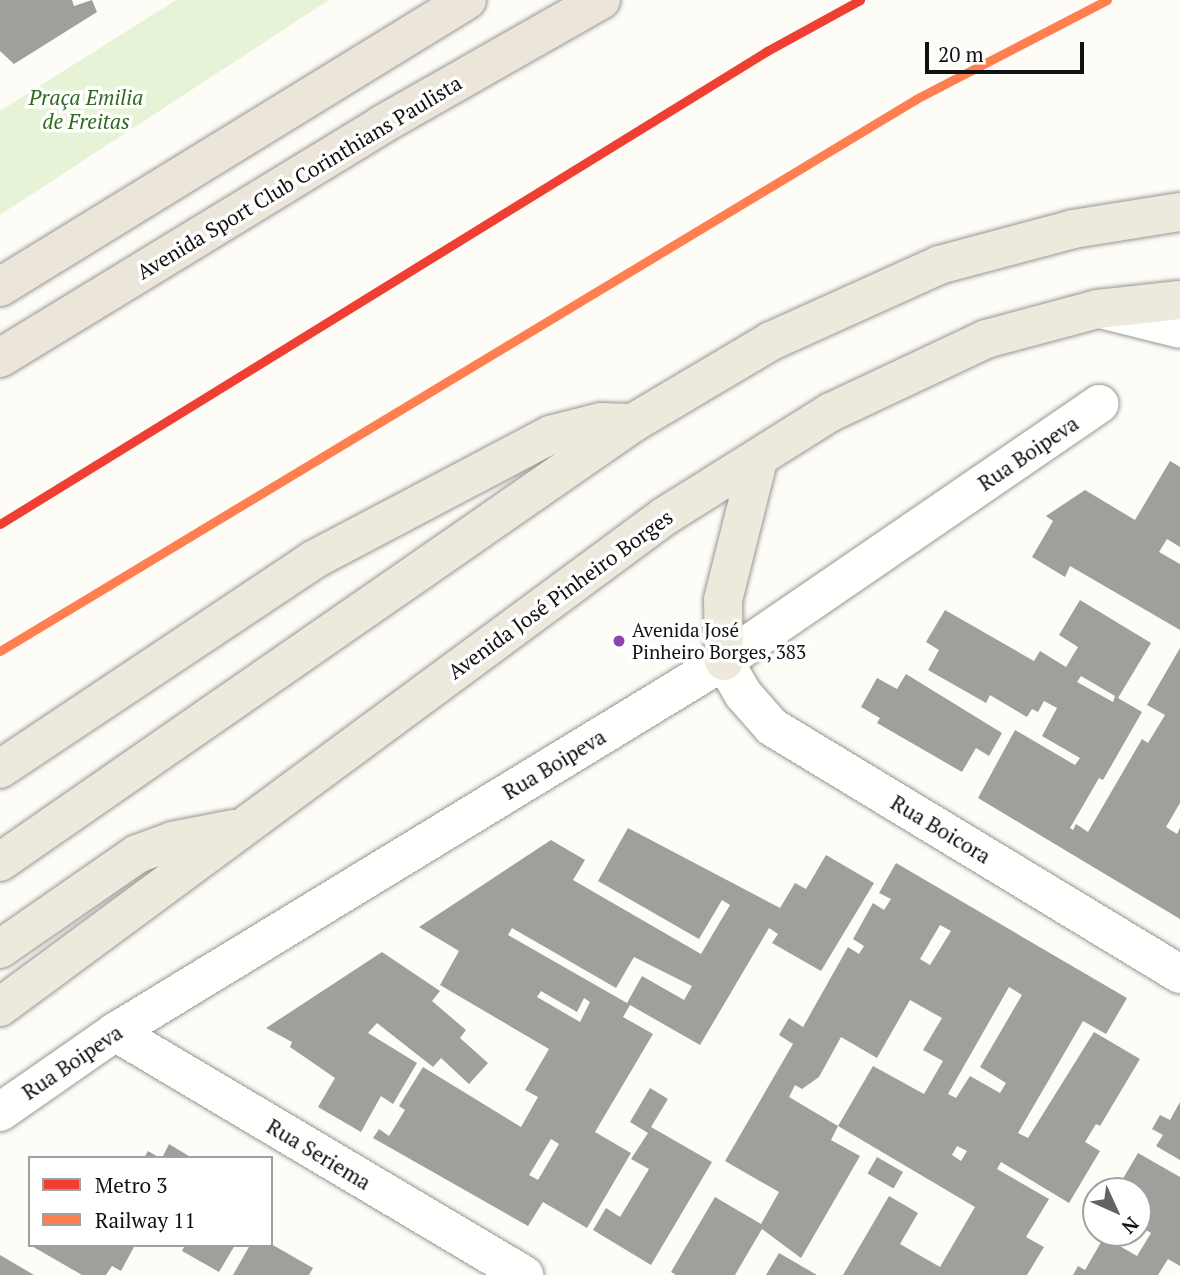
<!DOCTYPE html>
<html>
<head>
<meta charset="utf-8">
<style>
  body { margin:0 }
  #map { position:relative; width:1180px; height:1275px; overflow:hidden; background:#fdfcf7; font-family:"PT Serif",serif }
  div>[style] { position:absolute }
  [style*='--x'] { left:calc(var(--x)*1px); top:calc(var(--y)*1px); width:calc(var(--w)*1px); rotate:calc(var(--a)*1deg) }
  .green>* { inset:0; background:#e7f3d7 }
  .building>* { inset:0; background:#a19f9c; transform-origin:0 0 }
  .roads { filter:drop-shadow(0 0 2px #979795) drop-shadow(0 0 2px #979795) }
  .minor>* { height:38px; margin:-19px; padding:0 19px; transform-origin:19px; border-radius:19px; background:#fffffe }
  .primary>* { height:38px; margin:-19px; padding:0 19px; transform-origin:19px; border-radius:19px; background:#ede9dc }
  .trunk>* { height:38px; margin:-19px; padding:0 19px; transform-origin:19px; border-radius:19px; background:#ece5da }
  .rail-1>* { height:9px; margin:-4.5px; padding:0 4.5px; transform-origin:4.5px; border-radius:4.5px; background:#ff7f50 }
  .metro-1>* { height:9px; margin:-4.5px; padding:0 4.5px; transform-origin:4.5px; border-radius:4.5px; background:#ef3f32 }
  .dots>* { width:19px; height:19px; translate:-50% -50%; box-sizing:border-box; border:4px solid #fff; border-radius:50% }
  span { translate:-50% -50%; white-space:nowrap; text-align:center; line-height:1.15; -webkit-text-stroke:7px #fff; paint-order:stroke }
  .bus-label { font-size:19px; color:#111 }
  .left { translate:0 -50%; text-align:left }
  .park-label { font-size:21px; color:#2f6b1f; font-style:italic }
  .street-label { font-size:21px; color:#111 }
  .legend { position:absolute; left:28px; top:1156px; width:245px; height:91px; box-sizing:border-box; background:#fff; border:2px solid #a0a0a0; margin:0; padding:9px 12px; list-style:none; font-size:21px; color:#111 }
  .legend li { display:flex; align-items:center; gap:14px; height:35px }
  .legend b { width:35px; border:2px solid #a0a0a0 }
  .north { position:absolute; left:1082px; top:1177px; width:70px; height:70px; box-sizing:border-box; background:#fff; border:2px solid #a0a0a0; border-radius:50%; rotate:135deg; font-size:19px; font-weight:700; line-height:28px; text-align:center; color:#111 }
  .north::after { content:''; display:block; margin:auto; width:24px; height:32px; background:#646362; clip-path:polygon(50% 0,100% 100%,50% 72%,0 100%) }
  .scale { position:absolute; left:925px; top:42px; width:159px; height:32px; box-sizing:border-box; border:4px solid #111; border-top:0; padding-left:9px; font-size:21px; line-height:24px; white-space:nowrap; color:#111; -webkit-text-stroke:5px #fff; paint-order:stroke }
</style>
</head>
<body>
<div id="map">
  <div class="green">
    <i style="clip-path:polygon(176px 0,329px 0,0 215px,0 111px)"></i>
  </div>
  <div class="building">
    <i style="clip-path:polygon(0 0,72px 0,74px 6px,92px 0,97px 12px,14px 64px,0 51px)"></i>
    <i style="clip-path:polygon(1170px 461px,1180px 467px,1180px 547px,1167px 539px,1159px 552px,1180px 564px,1180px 630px,1070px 566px,1065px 577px,1032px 557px,1053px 521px,1046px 516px,1085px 490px,1135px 520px)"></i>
    <i style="clip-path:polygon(evenodd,1080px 600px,1151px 643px,1118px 698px,1142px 712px,1103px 780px,1099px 778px,1070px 828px,1073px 830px,1076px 824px,1088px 832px,1142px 739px,1148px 743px,1165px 715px,1147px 705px,1180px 648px,1180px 803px,1166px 827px,1177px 834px,1180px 828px,1180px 919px,978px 798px,1015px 730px,1075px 765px,1080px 758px,1042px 736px,1057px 708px,1044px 701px,1038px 712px,1032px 709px,1027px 717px,990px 695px,986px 703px,928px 670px,939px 650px,926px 642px,945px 610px,1034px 661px,1040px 651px,1066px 667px,1078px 647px,1059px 635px,1080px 600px,1081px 676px,1115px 696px,1113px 702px,1077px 682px,1081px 676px)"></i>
    <i style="clip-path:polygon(906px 674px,1002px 733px,989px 756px,976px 748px,962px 772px,877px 723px,880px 718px,861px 707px,877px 678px,897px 689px)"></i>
    <i style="clip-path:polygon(evenodd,628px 828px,780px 908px,795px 883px,806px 889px,826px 855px,874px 883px,821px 971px,772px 943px,778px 934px,769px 928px,700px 1045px,630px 1005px,623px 1017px,653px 1034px,595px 1132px,631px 1153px,587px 1228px,543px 1202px,528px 1226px,373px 1138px,379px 1129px,389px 1136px,405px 1110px,399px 1106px,423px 1067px,521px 1127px,538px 1097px,525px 1090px,549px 1049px,440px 985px,459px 951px,419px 927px,551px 840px,585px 860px,573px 880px,701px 954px,730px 905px,722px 900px,699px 939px,598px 881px,628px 828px,512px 928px,616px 988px,634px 957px,692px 986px,684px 1000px,642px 976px,627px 1003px,508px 935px,512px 928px,628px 828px,541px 991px,577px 1012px,584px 998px,590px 1002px,580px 1022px,537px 997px,541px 991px,628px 828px,551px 1139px,559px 1144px,538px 1180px,529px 1175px,551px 1139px)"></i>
    <i style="clip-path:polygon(evenodd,896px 863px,1127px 998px,1106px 1034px,1083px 1021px,1018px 1133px,1028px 1138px,1094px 1032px,1140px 1059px,1100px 1126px,1096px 1124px,1085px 1142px,1100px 1151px,1069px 1203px,1001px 1162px,997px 1169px,1049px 1199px,1026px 1237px,1044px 1247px,1027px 1275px,843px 1275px,889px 1196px,918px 1213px,900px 1244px,940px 1267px,975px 1207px,838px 1126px,873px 1066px,924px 1094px,943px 1061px,923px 1050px,942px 1018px,910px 1000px,877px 1058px,841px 1037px,819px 1077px,802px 1089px,795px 1085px,789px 1097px,838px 1126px,831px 1140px,860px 1156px,801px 1258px,762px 1229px,735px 1275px,676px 1275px,671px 1272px,715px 1197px,761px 1224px,779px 1192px,725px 1161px,793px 1044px,779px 1035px,789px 1018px,803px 1027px,848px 947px,859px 954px,864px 946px,853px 939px,873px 903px,884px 910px,891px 899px,879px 893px,896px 863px,940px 925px,951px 931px,930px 965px,920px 959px,940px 925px,896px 863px,1009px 987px,1022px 995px,980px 1067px,1006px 1083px,1000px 1093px,970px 1076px,956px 1098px,948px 1094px,1009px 987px,896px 863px,957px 1146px,967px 1151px,961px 1161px,952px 1155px,957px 1146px)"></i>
    <i style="clip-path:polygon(382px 952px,440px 991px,432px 1001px,466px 1030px,460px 1038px,488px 1063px,469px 1084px,441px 1058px,433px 1067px,377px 1023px,368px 1033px,417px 1063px,393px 1104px,381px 1096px,361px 1132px,318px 1107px,335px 1078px,290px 1047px,292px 1042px,266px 1028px)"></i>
    <i style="clip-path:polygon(650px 1088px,668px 1099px,651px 1127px,712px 1162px,651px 1265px,593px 1230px,606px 1208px,620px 1217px,649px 1169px,631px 1159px,648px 1133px,630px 1122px)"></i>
    <i style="clip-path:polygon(1180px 1102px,1180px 1160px,1156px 1146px,1163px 1135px,1152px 1129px,1160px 1115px,1170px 1120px)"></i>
    <i style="clip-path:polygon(169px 1144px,192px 1158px,162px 1158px)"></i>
    <i style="clip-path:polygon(148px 1151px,160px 1158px,144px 1158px)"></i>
    <i style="clip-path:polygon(1138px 1153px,1180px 1177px,1180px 1266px,1168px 1259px,1158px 1275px,1073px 1275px,1078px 1266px,1085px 1270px,1104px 1237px,1137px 1256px,1151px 1233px,1146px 1230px,1149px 1225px,1138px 1219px,1146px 1197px,1121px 1182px)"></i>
    <i style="left:877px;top:1157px;width:30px;height:19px;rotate:30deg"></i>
    <i style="clip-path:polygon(271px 1244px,313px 1268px,309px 1275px,233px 1275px,250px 1245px)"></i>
    <i style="clip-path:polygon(30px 1245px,135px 1245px,121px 1271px,112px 1266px,106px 1275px,82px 1275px)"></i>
    <i style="clip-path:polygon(185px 1245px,235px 1245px,219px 1272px,182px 1251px)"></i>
    <i style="clip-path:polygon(779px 1253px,817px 1275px,766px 1275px)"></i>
    <i style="clip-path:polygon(0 1255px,34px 1275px,0 1275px)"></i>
  </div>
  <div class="roads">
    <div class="minor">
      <i style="--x:1100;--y:309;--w:82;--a:14"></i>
      <i style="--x:724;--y:661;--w:38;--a:60"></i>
      <i style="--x:743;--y:694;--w:44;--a:48.7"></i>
      <i style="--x:772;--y:727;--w:477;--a:31.2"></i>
      <i style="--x:115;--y:1032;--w:476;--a:30.7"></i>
      <i style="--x:0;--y:1112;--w:140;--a:-34.8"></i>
      <i style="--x:115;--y:1032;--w:713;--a:-31.35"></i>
      <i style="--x:724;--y:661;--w:455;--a:-34.4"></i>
    </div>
    <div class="primary">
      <i style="--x:724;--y:661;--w:61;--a:-90.9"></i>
      <i style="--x:723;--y:600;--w:147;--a:-75.9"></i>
      <i style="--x:0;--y:769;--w:376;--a:-33.7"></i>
      <i style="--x:313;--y:560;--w:268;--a:-27.8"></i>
      <i style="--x:550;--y:435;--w:53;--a:-14.3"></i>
      <i style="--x:601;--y:422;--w:30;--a:2"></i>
      <i style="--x:0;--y:862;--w:770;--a:-34.74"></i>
      <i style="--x:633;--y:423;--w:161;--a:-30.7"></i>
      <i style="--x:771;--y:341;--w:184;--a:-24.3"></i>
      <i style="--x:939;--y:265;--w:139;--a:-15"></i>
      <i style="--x:1073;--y:229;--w:108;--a:-9"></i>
      <i style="--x:0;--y:949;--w:167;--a:-34.7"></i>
      <i style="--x:137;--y:854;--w:37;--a:-20"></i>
      <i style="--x:172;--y:841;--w:63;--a:-11"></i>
      <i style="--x:0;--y:1007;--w:827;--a:-36.44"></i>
      <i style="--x:665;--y:516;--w:196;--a:-32.1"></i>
      <i style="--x:831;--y:412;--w:171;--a:-25.2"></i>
      <i style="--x:986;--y:339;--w:116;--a:-15"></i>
      <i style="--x:1098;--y:309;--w:82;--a:-6.3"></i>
    </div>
    <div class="trunk">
      <i style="--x:0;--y:287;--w:548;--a:-31.57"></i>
      <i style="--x:0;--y:358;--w:447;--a:-31.4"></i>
      <i style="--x:381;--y:125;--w:253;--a:-29.6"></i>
    </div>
  </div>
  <div class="rail-1">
    <i style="--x:0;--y:651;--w:1069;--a:-31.07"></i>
    <i style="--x:916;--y:99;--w:215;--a:-27.4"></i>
  </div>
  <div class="metro-1">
    <i style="--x:0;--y:524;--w:901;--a:-31.66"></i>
    <i style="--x:767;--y:51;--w:106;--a:-28.7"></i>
  </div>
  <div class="dots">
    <i style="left:619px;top:641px;background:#8e44ad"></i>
  </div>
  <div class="bus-label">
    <span class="left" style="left:632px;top:641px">Avenida José<br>Pinheiro Borges, 383</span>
  </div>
  <div class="park-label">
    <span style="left:86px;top:109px">Praça Emilia<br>de Freitas</span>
  </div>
  <div class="street-label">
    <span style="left:299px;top:177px;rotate:-31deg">Avenida Sport Club Corinthians Paulista</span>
    <span style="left:1028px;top:453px;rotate:-34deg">Rua Boipeva</span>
    <span style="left:560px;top:594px;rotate:-36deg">Avenida José Pinheiro Borges</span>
    <span style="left:554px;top:764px;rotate:-31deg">Rua Boipeva</span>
    <span style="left:941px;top:829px;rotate:31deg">Rua Boicora</span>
    <span style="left:72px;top:1062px;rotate:-34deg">Rua Boipeva</span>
    <span style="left:319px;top:1154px;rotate:31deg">Rua Seriema</span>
  </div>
  <ul class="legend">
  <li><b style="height:9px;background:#ef3f32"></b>Metro 3</li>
  <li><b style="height:9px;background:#ff7f50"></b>Railway 11</li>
  </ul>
  <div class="north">N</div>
  <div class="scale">20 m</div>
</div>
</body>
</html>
